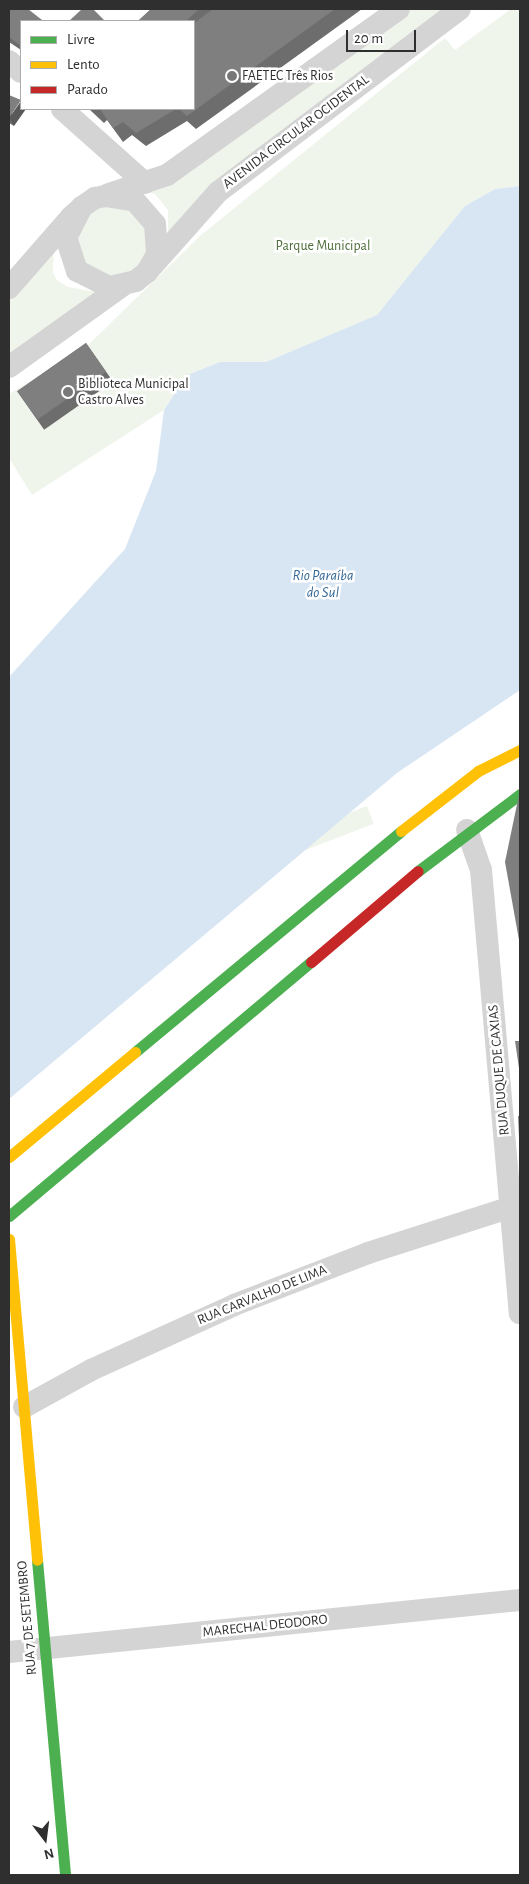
<!DOCTYPE html>
<html>
<head>
<meta charset="utf-8">
<style>
  body { margin:0 }
  #map { position:relative; width:529px; height:1884px; overflow:hidden; background:#fff; font-family:"Alegreya Sans",sans-serif }
  div>[style] { position:absolute }
  [style*='--x'] { left:calc(var(--x)*1px); top:calc(var(--y)*1px); width:calc(var(--w)*1px); rotate:calc(var(--a)*1deg) }
  .green>* { inset:0; background:#f0f5ec; transform-origin:0 0 }
  .water>* { inset:0; background:#d8e6f4 }
  .street>* { height:22px; margin:-11px; padding:0 11px; transform-origin:11px; border-radius:11px; background:#d4d4d4 }
  .fast>* { height:11px; margin:-5.5px; padding:0 5.5px; transform-origin:5.5px; border-radius:5.5px; background:#4caf50 }
  .slow>* { height:11px; margin:-5.5px; padding:0 5.5px; transform-origin:5.5px; border-radius:5.5px; background:#ffc107 }
  .jam>* { height:11px; margin:-5.5px; padding:0 5.5px; transform-origin:5.5px; border-radius:5.5px; background:#c62828 }
  .wall>* { inset:0; background:#6d6d6d; transform-origin:0 0 }
  .shaded-wall>* { inset:0; background:#595959 }
  .building>* { inset:0; background:#7f7f7f; transform-origin:0 0 }
  .dots>* { width:14px; height:14px; translate:-50% -50%; box-sizing:border-box; border:2px solid #fff; border-radius:50% }
  span { translate:-50% -50%; white-space:nowrap; text-align:center; line-height:1.15; -webkit-text-stroke:5px #fff; paint-order:stroke }
  .poi-label { font-size:14px; color:#2f2f2f }
  .left { translate:0 -50%; text-align:left }
  .street-label { font-size:14px; color:#2f2f2f }
  .park-label { font-size:14px; color:#4e6e39 }
  .water-label { font-size:15px; color:#366a98; font-style:italic }
  .frame { position:absolute; inset:0; border:10px solid #2f2f2f; pointer-events:none }
  .legend { position:absolute; left:20px; top:20px; width:175px; height:90px; box-sizing:border-box; background:#fff; border:1px solid #acacac; margin:0; padding:6px 9px; list-style:none; font-size:15px; color:#2f2f2f }
  .legend li { display:flex; align-items:center; gap:10px; height:25px }
  .legend b { width:25px; border:1px solid #acacac }
  .north { position:absolute; left:20px; top:1814px; width:50px; height:50px; -webkit-text-stroke:4px #fff; paint-order:stroke; rotate:165deg; font-size:14px; font-weight:700; line-height:20px; text-align:center; color:#2f2f2f }
  .north::after { content:''; display:block; margin:auto; width:18px; height:22px; background:#2f2f2f; clip-path:polygon(50% 0,100% 100%,50% 72%,0 100%) }
  .scale { position:absolute; left:346px; top:30px; width:70px; height:22px; box-sizing:border-box; border:2px solid #2f2f2f; border-top:0; padding-left:6px; font-size:15px; line-height:18px; white-space:nowrap; color:#2f2f2f; -webkit-text-stroke:4px #fff; paint-order:stroke }
</style>
</head>
<body>
<div id="map">
  <div class="green">
    <i style="clip-path:polygon(404px 9px,455px 9px,168px 238px,168px 210px,155px 194px,135px 189px)"></i>
    <i style="clip-path:polygon(511px 9px,520px 9px,520px 186px,495px 189px,465px 206px,378px 315px,266px 362px,220px 362px,187px 375px,164px 410px,32px 495px,9px 458px,9px 394px,84px 349px,201px 235px,445px 38px,455px 50px)"></i>
    <i style="clip-path:polygon(104px 203px,140px 213px,151px 249px,138px 271px,114px 280px,81px 264px,76px 227px)"></i>
    <i style="clip-path:polygon(54px 242px,53px 273px,57px 280px,68px 287px,96px 292px,9px 354px,9px 294px)"></i>
    <i style="left:367px;top:806px;width:19px;height:137px;rotate:69deg"></i>
  </div>
  <div class="water">
    <i style="clip-path:polygon(520px 186px,520px 690px,397px 773px,9px 1099px,9px 677px,125px 549px,156px 471px,164px 410px,187px 375px,220px 362px,266px 362px,377px 315px,465px 206px,495px 189px)"></i>
  </div>
  <div class="street">
    <i style="--x:9;--y:61;--w:16;--a:43"></i>
    <i style="--x:62;--y:109;--w:111;--a:41.7"></i>
    <i style="--x:109;--y:194;--w:61;--a:-18.1"></i>
    <i style="--x:167;--y:175;--w:285;--a:-35.6"></i>
    <i style="--x:147;--y:272;--w:107;--a:-48.4"></i>
    <i style="--x:218;--y:192;--w:303;--a:-37.1"></i>
    <i style="--x:9;--y:288;--w:94;--a:-48.9"></i>
    <i style="--x:71;--y:217;--w:15;--a:-42"></i>
    <i style="--x:82;--y:207;--w:16;--a:-35"></i>
    <i style="--x:95;--y:198;--w:10;--a:-11"></i>
    <i style="--x:105;--y:196;--w:30;--a:9"></i>
    <i style="--x:135;--y:201;--w:30;--a:49"></i>
    <i style="--x:155;--y:224;--w:30;--a:86"></i>
    <i style="--x:157;--y:254;--w:21;--a:119"></i>
    <i style="--x:147;--y:272;--w:14;--a:141"></i>
    <i style="--x:136;--y:281;--w:28;--a:167"></i>
    <i style="--x:109;--y:287;--w:36;--a:-153"></i>
    <i style="--x:77;--y:271;--w:35;--a:-108"></i>
    <i style="--x:66;--y:238;--w:35;--a:-63"></i>
    <i style="--x:9;--y:367;--w:139;--a:-35.6"></i>
    <i style="--x:467;--y:830;--w:42;--a:70.7"></i>
    <i style="--x:481;--y:870;--w:445;--a:85"></i>
    <i style="--x:24;--y:1407;--w:77;--a:-28.9"></i>
    <i style="--x:91;--y:1370;--w:157;--a:-24.4"></i>
    <i style="--x:234;--y:1305;--w:144;--a:-21.2"></i>
    <i style="--x:368;--y:1253;--w:150;--a:-17.8"></i>
    <i style="--x:9;--y:1652;--w:514;--a:-5.81"></i>
  </div>
  <div class="fast">
    <i style="--x:418;--y:871;--w:128;--a:-37"></i>
    <i style="--x:135;--y:1052;--w:346;--a:-39.7"></i>
    <i style="--x:9;--y:1216;--w:395;--a:-40.1"></i>
    <i style="--x:37;--y:1560;--w:316;--a:84.9"></i>
  </div>
  <div class="slow">
    <i style="--x:401;--y:831;--w:98;--a:-37.9"></i>
    <i style="--x:478;--y:771;--w:47;--a:-26.6"></i>
    <i style="--x:9;--y:1157;--w:164;--a:-39.8"></i>
    <i style="--x:9;--y:1239;--w:322;--a:85"></i>
  </div>
  <div class="jam">
    <i style="--x:311;--y:962;--w:140;--a:-40.4"></i>
  </div>
  <div class="wall">
    <i style="clip-path:polygon(9px 9px,42px 20px,43px 21px,21px 21px,21px 50px,9px 42px)"></i>
    <i style="clip-path:polygon(151px 9px,362px 9px,196px 129px,187px 121px,146px 146px,132px 135px,123px 142px,107px 120px,104px 123px,89px 109px,194px 109px,194px 21px,138px 21px)"></i>
    <i style="clip-path:polygon(9px 95px,14px 126px,9px 123px)"></i>
    <i style="left:86px;top:343px;width:47px;height:84px;rotate:55deg"></i>
  </div>
  <div class="shaded-wall">
    <i style="clip-path:polygon(21px 101px,21px 109px,26px 109px,14px 126px,9px 118px)"></i>
  </div>
  <div class="building">
    <i style="clip-path:polygon(9px 9px,28px 9px,42px 20px,41px 21px,21px 21px,21px 46px,9px 37px)"></i>
    <i style="clip-path:polygon(82px 9px,93px 9px,105px 21px,69px 21px)"></i>
    <i style="clip-path:polygon(151px 9px,199px 9px,186px 21px,138px 21px)"></i>
    <i style="clip-path:polygon(213px 9px,335px 9px,187px 116px,179px 109px,194px 109px,194px 23px)"></i>
    <i style="clip-path:polygon(9px 95px,21px 100px,9px 118px)"></i>
    <i style="clip-path:polygon(100px 109px,176px 109px,136px 133px,123px 122px,113px 128px)"></i>
    <i style="left:86px;top:343px;width:35px;height:84px;rotate:55deg"></i>
    <i style="clip-path:polygon(520px 790px,520px 940px,519px 940px,505px 862px)"></i>
    <i style="clip-path:polygon(515px 1041px,520px 1041px,520px 1075px)"></i>
    <i style="clip-path:polygon(518px 1116px,520px 1116px,520px 1158px)"></i>
  </div>
  <div class="dots">
    <i style="left:232px;top:76px;background:#787878"></i>
    <i style="left:68px;top:392px;background:#787878"></i>
  </div>
  <div class="poi-label">
    <span class="left" style="left:242px;top:76px">FAETEC Três Rios</span>
    <span class="left" style="left:78px;top:392px">Biblioteca Municipal<br>Castro Alves</span>
  </div>
  <div class="street-label">
    <span style="left:296px;top:132px;rotate:-37deg">AVENIDA CIRCULAR OCIDENTAL</span>
    <span style="left:499px;top:1070px;rotate:-95deg">RUA DUQUE DE CAXIAS</span>
    <span style="left:262px;top:1295px;rotate:-22deg">RUA CARVALHO DE LIMA</span>
    <span style="left:27px;top:1618px;rotate:-95deg">RUA 7 DE SETEMBRO</span>
    <span style="left:265px;top:1626px;rotate:-6deg">MARECHAL DEODORO</span>
  </div>
  <div class="park-label">
    <span style="left:323px;top:246px">Parque Municipal</span>
  </div>
  <div class="water-label">
    <span style="left:323px;top:584px">Rio Paraíba<br>do Sul</span>
  </div>
  <div class="frame"></div>
  <ul class="legend">
  <li><b style="height:6px;background:#4caf50"></b>Livre</li>
  <li><b style="height:6px;background:#ffc107"></b>Lento</li>
  <li><b style="height:6px;background:#c62828"></b>Parado</li>
  </ul>
  <div class="north">N</div>
  <div class="scale">20 m</div>
</div>
</body>
</html>
